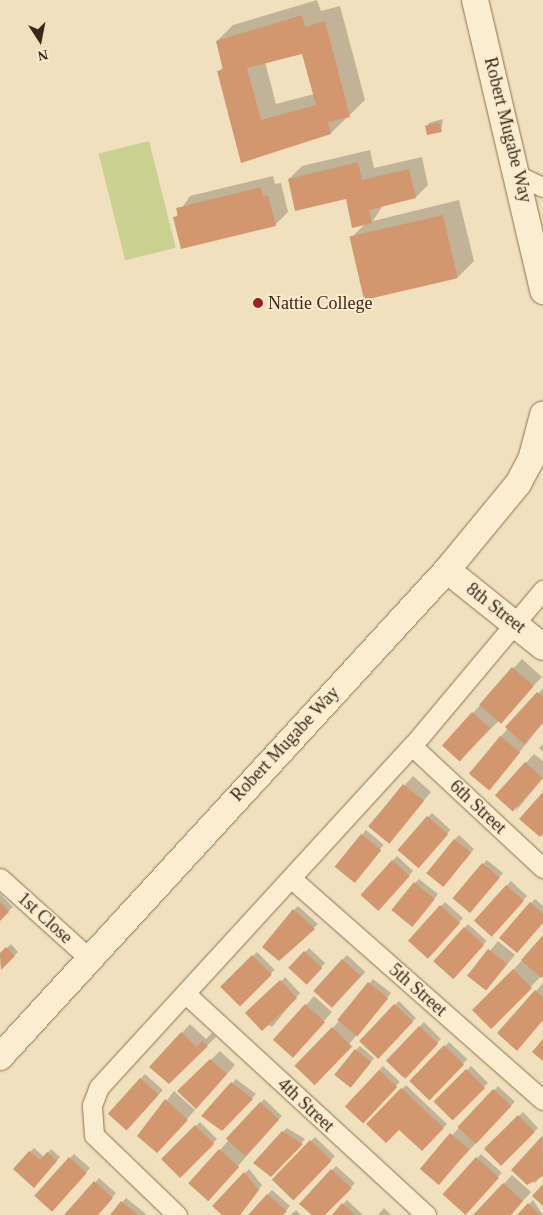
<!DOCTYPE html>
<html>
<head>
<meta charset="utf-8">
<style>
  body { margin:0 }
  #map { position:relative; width:543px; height:1215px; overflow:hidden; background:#f1e0bd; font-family:Georgia,serif }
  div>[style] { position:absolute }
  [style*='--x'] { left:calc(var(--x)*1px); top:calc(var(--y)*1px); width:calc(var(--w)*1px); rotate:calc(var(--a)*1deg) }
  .green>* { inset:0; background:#cad090; transform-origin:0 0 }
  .shadow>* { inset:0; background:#0003; transform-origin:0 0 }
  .building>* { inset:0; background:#d3976f; transform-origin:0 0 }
  .roads { filter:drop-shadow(0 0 1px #8a7055) drop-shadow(0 0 1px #8a7055) }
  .street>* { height:19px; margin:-9.5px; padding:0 9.5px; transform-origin:9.5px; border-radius:9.5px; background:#fbeed0 }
  .secondary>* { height:26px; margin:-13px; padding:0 13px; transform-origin:13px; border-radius:13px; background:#fbeed0 }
  .dots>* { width:14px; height:14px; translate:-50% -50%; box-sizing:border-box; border:2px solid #f8ebcd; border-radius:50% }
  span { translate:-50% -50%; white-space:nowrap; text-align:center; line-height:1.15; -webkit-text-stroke:4px #f8ebcd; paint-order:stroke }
  .street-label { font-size:18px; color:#38281b }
  .poi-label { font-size:18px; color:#38281b }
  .left { translate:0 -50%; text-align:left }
  .north { position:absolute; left:15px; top:15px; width:50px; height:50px; -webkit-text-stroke:4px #f8ebcd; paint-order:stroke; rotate:169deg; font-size:14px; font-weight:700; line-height:20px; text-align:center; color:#38281b }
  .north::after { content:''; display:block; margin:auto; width:18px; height:22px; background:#38281b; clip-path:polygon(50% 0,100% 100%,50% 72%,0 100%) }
</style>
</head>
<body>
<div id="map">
  <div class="green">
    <i style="left:149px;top:141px;width:110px;height:52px;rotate:76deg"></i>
  </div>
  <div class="shadow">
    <i style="clip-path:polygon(evenodd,317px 0,321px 11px,340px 6px,365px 100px,331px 133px,242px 162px,218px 72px,224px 66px,217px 41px,233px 25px,317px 0,303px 52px,314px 94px,276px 104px,265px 62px,303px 52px)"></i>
    <i style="clip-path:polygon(443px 119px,441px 131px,426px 126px,431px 122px)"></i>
    <i style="clip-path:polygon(370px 150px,374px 168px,422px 157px,428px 185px,416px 197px,383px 205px,373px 221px,459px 200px,474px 261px,458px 277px,366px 299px,351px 238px,366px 223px,347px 198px,289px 179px,302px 166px)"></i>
    <i style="clip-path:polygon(273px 176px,275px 184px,281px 183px,288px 212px,275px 225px,175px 218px,190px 196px)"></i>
    <i style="clip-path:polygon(522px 659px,542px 677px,469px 751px,473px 713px)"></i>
    <i style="clip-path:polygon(543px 688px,543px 722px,527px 743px,496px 780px,469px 773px)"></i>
    <i style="clip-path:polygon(543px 744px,543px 752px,539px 748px)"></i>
    <i style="clip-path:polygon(534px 754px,543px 761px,543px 778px,516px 811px,526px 763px)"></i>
    <i style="clip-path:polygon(413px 776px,431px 792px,396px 833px,368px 826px)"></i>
    <i style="left:432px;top:813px;width:25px;height:49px;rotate:42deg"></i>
    <i style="left:366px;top:830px;width:23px;height:47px;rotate:40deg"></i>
    <i style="clip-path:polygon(459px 835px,474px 849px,447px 881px,455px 839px)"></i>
    <i style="left:397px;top:856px;width:22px;height:52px;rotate:43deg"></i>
    <i style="clip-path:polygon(487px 860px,503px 873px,474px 907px,483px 864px)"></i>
    <i style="clip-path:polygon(419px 879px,438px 894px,417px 921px,415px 883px)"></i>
    <i style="clip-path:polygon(511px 881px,527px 896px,496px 931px,475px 920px)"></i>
    <i style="clip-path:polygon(0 894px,13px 907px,0 919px)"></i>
    <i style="clip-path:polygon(535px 899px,543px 906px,543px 922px,531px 903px)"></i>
    <i style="clip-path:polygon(445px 902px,463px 918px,434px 952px,441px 906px)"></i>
    <i style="clip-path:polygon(298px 906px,318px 924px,279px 960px,294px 910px)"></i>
    <i style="left:468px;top:924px;width:25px;height:50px;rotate:42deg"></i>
    <i style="clip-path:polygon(543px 937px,543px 974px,492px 1028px,513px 970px)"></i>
    <i style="left:498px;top:941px;width:22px;height:45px;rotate:39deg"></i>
    <i style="clip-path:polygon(11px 944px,18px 952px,1px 968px,0 955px)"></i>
    <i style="left:309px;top:948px;width:22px;height:27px;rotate:43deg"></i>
    <i style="left:257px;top:952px;width:25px;height:50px;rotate:45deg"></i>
    <i style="left:347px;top:955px;width:25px;height:48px;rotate:43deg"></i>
    <i style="clip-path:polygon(285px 977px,300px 993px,272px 1027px,250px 1016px)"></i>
    <i style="clip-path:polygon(373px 979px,391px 993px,324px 1075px,333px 1028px)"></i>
    <i style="clip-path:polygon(543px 983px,543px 1020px,536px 991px)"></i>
    <i style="clip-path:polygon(314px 996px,332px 1012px,302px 1046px,306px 1005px)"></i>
    <i style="left:399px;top:1001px;width:24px;height:55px;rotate:45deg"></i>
    <i style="left:424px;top:1022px;width:24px;height:54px;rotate:45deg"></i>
    <i style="clip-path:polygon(190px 1024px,206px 1039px,212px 1033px,216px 1037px,169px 1082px,182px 1033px)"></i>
    <i style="left:449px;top:1042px;width:25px;height:54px;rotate:43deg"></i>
    <i style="clip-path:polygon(360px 1046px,374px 1058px,354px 1082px,356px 1050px)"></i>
    <i style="clip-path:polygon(220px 1051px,235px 1065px,205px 1099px,179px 1091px)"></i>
    <i style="left:383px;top:1066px;width:23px;height:54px;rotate:43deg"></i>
    <i style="left:471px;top:1066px;width:24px;height:51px;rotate:45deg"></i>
    <i style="left:145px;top:1074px;width:24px;height:52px;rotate:42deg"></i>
    <i style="clip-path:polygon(236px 1079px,256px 1094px,222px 1129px,203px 1115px)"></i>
    <i style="clip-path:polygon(406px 1085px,447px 1124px,422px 1150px,399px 1128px,367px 1124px)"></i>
    <i style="left:498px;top:1086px;width:23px;height:113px;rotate:43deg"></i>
    <i style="clip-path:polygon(174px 1091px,195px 1110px,166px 1142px,139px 1136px)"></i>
    <i style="clip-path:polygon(264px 1099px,282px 1116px,217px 1190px,220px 1150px)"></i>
    <i style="left:523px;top:1112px;width:22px;height:52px;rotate:47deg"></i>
    <i style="clip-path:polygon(200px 1122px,217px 1139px,183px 1175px,196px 1126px)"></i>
    <i style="clip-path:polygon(287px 1128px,305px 1139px,271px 1176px,283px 1132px)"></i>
    <i style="clip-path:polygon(543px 1136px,543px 1174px,535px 1183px,512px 1170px)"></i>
    <i style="clip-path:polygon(315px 1137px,335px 1156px,295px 1198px,311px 1141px)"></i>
    <i style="clip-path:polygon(34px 1148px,44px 1157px,51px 1149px,60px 1157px,38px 1182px,30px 1152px)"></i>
    <i style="clip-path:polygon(74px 1154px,90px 1168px,57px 1206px,70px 1158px)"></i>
    <i style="left:481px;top:1154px;width:28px;height:55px;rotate:42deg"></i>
    <i style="clip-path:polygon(336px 1166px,355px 1183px,323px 1215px,314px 1215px,301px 1204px)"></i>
    <i style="clip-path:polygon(249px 1169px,262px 1185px,240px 1215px,224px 1215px,214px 1206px)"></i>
    <i style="clip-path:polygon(512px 1175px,531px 1192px,510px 1215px,475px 1215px)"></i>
    <i style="clip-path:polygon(99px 1178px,116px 1193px,97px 1215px,67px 1215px)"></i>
    <i style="clip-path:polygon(272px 1190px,290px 1206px,282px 1215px,249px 1215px)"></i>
    <i style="clip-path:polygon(126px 1198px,146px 1214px,145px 1215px,111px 1215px)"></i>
    <i style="clip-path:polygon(347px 1200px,363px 1215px,334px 1215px)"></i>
    <i style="clip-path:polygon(533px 1200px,543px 1215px,519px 1215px)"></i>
    <i style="clip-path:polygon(384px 1208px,391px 1215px,378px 1215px)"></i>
    <i style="clip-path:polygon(296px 1210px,301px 1215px,290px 1215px)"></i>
  </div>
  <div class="building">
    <i style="clip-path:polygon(evenodd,302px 15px,305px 27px,325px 21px,350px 117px,328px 122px,331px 134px,241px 163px,217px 71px,223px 70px,216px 41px,302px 15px,302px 54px,316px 105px,261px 120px,247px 68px,302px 54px)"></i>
    <i style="clip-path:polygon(439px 122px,442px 132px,427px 135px,425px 126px)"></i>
    <i style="clip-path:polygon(358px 162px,362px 180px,409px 169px,416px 198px,369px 210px,372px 223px,352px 228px,346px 199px,295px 211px,288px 179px)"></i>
    <i style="clip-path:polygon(261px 187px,263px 196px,268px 195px,276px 226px,181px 249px,173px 217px,178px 216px,176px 208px)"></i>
    <i style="left:443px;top:215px;width:65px;height:96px;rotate:77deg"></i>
    <i style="left:512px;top:667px;width:29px;height:50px;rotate:41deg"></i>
    <i style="clip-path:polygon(537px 692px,543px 697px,543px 723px,524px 744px,505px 727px)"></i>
    <i style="left:472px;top:712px;width:24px;height:45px;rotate:42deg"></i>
    <i style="left:500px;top:736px;width:26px;height:49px;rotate:39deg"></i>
    <i style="left:525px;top:762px;width:24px;height:45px;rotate:42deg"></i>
    <i style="left:403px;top:784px;width:27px;height:55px;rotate:39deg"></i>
    <i style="clip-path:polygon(543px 792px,543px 834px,540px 837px,519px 819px)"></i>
    <i style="left:427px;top:816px;width:28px;height:45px;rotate:41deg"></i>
    <i style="left:361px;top:834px;width:26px;height:42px;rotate:39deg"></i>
    <i style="left:454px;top:839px;width:22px;height:44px;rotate:39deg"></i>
    <i style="left:392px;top:860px;width:24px;height:47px;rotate:42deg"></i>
    <i style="left:482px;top:863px;width:23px;height:46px;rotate:40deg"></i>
    <i style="left:414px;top:882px;width:27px;height:36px;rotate:39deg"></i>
    <i style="left:506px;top:885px;width:24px;height:48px;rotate:42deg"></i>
    <i style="clip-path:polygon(0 902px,9px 912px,0 921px)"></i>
    <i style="clip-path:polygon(530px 902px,543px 914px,543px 923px,517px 953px,499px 938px)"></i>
    <i style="left:440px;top:905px;width:27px;height:48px;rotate:42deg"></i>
    <i style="clip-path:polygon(293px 909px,315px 929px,279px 961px,262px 947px)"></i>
    <i style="left:464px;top:927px;width:27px;height:46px;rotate:42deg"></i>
    <i style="clip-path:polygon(543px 935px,543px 976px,541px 978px,521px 960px)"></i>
    <i style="clip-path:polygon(6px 947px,15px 956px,1px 970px,0 953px)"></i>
    <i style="left:488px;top:949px;width:24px;height:34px;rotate:38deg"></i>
    <i style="left:304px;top:951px;width:25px;height:23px;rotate:43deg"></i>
    <i style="left:252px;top:955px;width:28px;height:45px;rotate:45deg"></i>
    <i style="left:342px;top:959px;width:25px;height:43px;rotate:42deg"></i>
    <i style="left:513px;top:969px;width:27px;height:58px;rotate:45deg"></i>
    <i style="left:280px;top:980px;width:25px;height:48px;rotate:47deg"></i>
    <i style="left:368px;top:982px;width:26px;height:49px;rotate:39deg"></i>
    <i style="clip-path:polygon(535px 990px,543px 997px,543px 1020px,517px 1051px,497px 1033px)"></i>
    <i style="left:305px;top:1004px;width:27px;height:48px;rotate:42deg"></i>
    <i style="left:394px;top:1004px;width:26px;height:51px;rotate:43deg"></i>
    <i style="left:419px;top:1026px;width:26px;height:48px;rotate:43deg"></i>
    <i style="left:332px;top:1027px;width:28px;height:54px;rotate:44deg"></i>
    <i style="clip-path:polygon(181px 1032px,197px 1047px,202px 1041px,208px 1046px,169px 1084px,149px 1067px)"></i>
    <i style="clip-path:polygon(543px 1039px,543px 1061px,532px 1052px)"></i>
    <i style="left:444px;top:1045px;width:28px;height:50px;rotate:44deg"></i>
    <i style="left:355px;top:1049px;width:21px;height:33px;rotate:39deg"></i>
    <i style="clip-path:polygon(210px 1059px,227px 1074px,196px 1109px,177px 1091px)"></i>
    <i style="left:466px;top:1069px;width:27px;height:46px;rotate:45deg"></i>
    <i style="left:379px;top:1070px;width:25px;height:50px;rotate:43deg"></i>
    <i style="left:140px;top:1078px;width:25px;height:48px;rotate:42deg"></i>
    <i style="clip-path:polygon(231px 1082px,253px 1099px,222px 1131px,201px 1116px)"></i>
    <i style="clip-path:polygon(401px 1088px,444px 1128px,422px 1151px,399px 1130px,386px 1143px,366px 1124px)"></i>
    <i style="left:493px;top:1089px;width:25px;height:52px;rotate:43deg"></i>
    <i style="clip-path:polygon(165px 1099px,188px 1120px,157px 1153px,137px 1136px)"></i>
    <i style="left:260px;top:1102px;width:26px;height:50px;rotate:43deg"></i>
    <i style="left:518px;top:1115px;width:24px;height:48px;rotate:45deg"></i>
    <i style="left:195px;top:1125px;width:27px;height:48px;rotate:45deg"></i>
    <i style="clip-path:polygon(282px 1131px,303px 1144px,271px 1177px,253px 1163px)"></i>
    <i style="left:450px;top:1133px;width:25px;height:47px;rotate:40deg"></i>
    <i style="clip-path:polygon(542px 1136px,543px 1176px,527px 1185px,511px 1170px)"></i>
    <i style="left:310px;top:1140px;width:30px;height:55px;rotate:44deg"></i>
    <i style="left:219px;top:1149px;width:27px;height:46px;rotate:42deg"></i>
    <i style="clip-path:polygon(29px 1151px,40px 1160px,47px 1152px,57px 1161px,34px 1188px,13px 1169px)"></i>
    <i style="left:69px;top:1157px;width:24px;height:52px;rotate:42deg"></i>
    <i style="left:476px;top:1157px;width:31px;height:50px;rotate:42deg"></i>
    <i style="clip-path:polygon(331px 1169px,352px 1188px,325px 1215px,312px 1215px,299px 1204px)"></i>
    <i style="clip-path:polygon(244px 1172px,259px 1190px,240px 1215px,222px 1215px,212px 1206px)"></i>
    <i style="clip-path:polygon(94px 1181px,113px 1198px,98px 1215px,64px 1215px)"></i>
    <i style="clip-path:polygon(503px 1183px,523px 1201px,511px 1215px,473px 1215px)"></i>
    <i style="clip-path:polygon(543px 1184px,543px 1206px,532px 1196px)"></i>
    <i style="clip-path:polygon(267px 1194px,287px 1211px,283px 1215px,248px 1215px)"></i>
    <i style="clip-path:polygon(121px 1201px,138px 1215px,110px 1215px)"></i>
    <i style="clip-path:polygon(342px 1203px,355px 1215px,332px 1215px)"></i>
    <i style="clip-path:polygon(528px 1203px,540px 1215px,517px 1215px)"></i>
  </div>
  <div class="roads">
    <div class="street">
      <i style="--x:519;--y:176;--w:26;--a:25"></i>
      <i style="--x:412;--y:746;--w:179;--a:43"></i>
      <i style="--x:0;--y:878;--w:120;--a:42"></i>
      <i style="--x:292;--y:879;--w:334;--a:41.4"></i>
      <i style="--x:187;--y:995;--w:325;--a:42.6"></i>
      <i style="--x:177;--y:1215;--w:115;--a:-136.1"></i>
      <i style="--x:94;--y:1135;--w:30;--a:-94"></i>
      <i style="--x:92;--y:1105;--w:19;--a:-69"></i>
      <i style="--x:99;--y:1087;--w:463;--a:-47.5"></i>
      <i style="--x:412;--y:746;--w:204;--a:-50"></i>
    </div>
    <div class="secondary">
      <i style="--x:475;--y:0;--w:299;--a:76.8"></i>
      <i style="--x:447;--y:570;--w:123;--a:38.7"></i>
      <i style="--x:0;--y:1057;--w:661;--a:-47.45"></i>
      <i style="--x:447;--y:570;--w:112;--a:-50.5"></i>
      <i style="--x:518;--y:484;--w:27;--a:-62"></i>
      <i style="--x:531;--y:460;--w:47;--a:-75.1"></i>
    </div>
  </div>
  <div class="dots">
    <i style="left:258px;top:303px;background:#9e2023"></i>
  </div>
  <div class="street-label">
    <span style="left:508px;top:130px;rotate:76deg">Robert Mugabe Way</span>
    <span style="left:496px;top:608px;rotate:38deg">8th Street</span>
    <span style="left:285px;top:744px;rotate:-47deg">Robert Mugabe Way</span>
    <span style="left:478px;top:807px;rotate:43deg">6th Street</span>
    <span style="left:45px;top:918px;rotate:42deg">1st Close</span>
    <span style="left:418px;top:990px;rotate:41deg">5th Street</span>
    <span style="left:306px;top:1105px;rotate:43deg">4th Street</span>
  </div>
  <div class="poi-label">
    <span class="left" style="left:268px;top:303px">Nattie College</span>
  </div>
  <div class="north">N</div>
</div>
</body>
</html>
